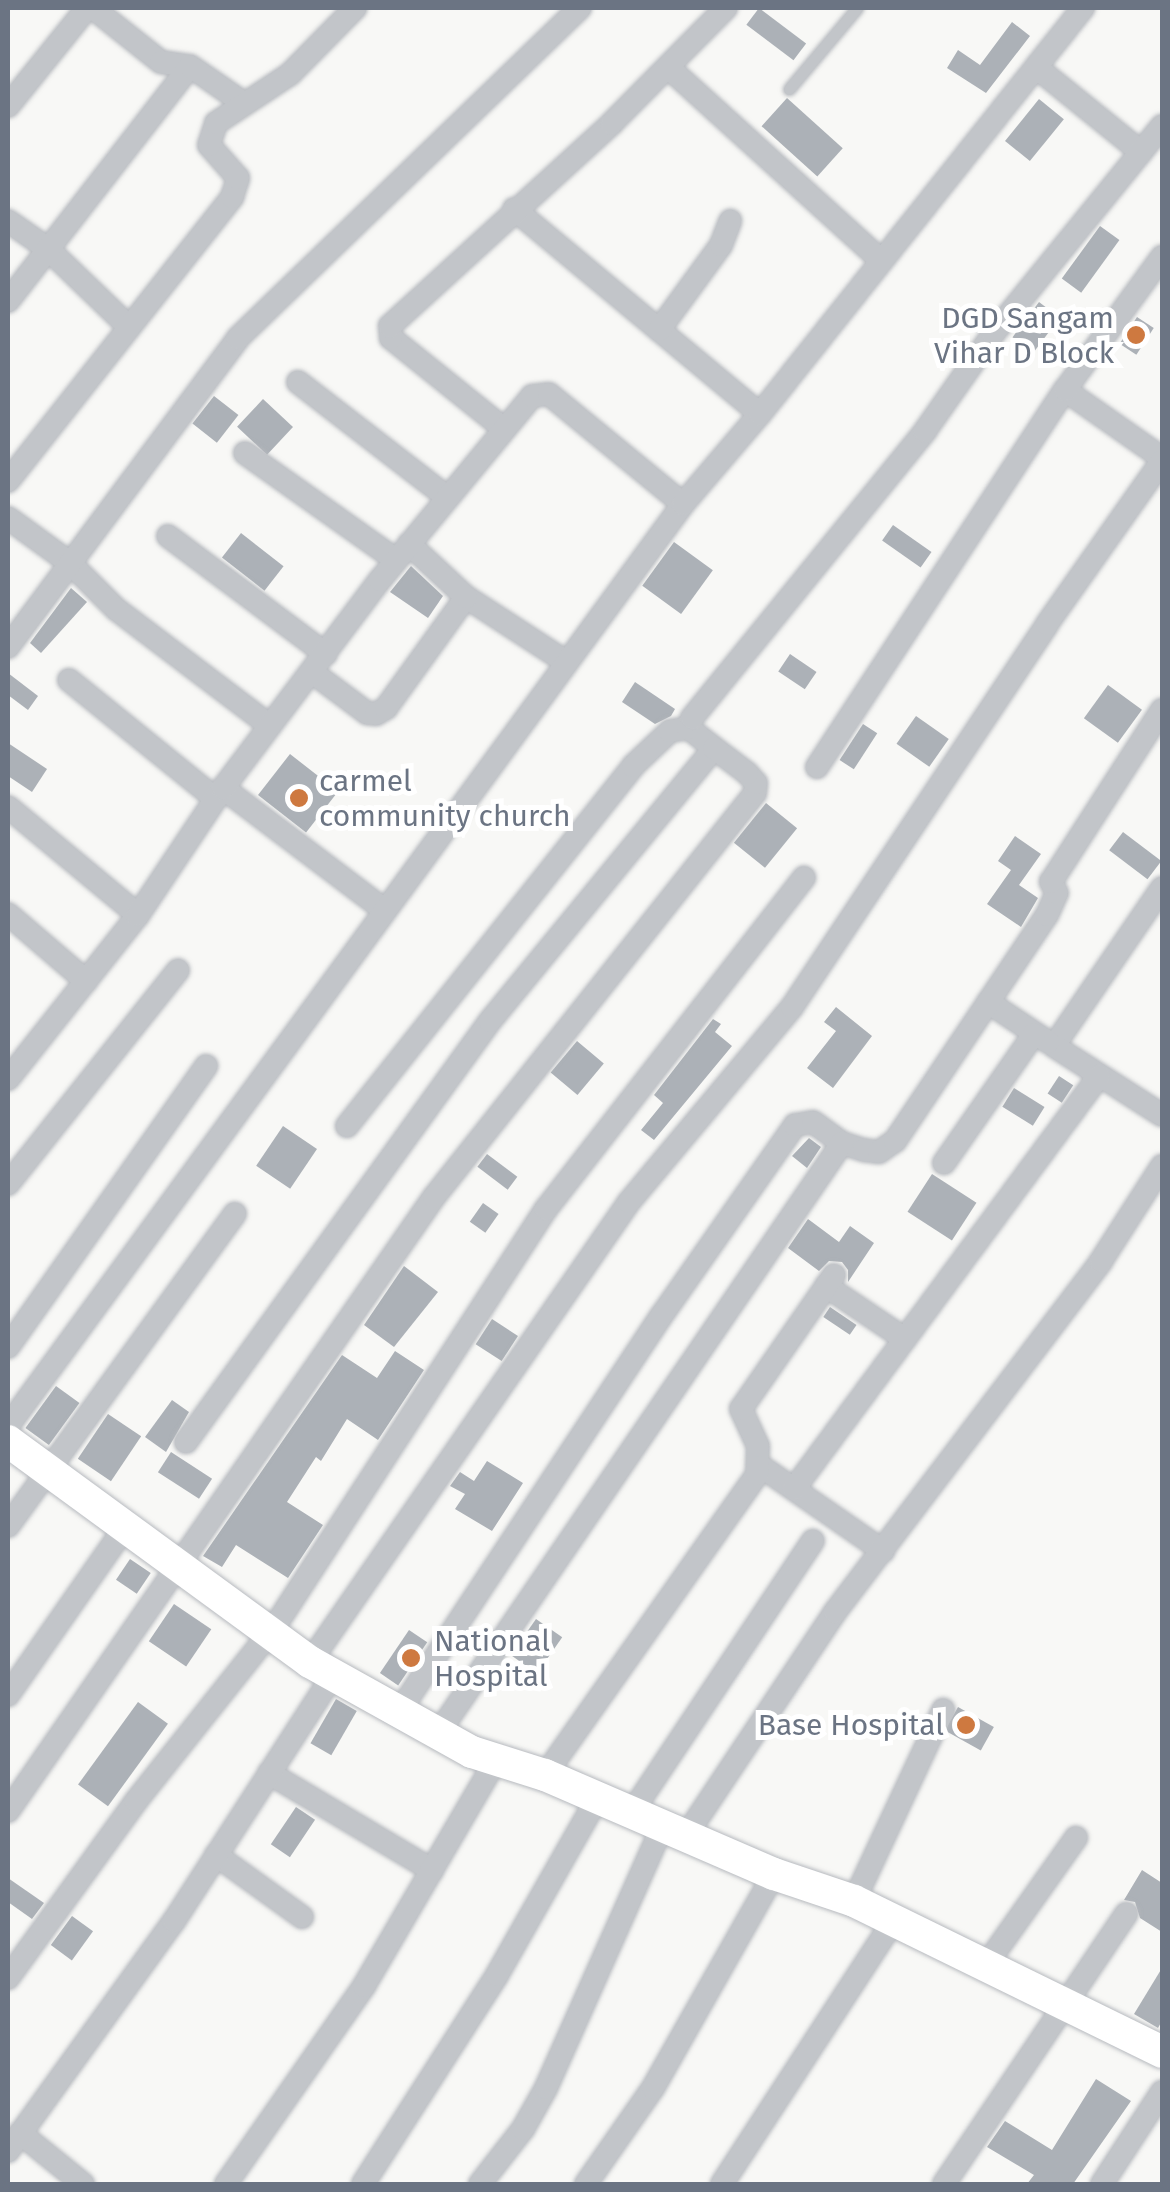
<!DOCTYPE html>
<html>
<head>
<meta charset="utf-8">
<style>
  body { margin:0 }
  #map { position:relative; width:1170px; height:2192px; overflow:hidden; background:#f8f8f6; font-family:"Fira Sans",sans-serif }
  div>[style] { position:absolute }
  [style*='--x'] { left:calc(var(--x)*1px); top:calc(var(--y)*1px); width:calc(var(--w)*1px); rotate:calc(var(--a)*1deg) }
  .building>* { inset:0; background:#acb1b7; transform-origin:0 0 }
  .roads { filter:drop-shadow(0 0 2px #b7babf) drop-shadow(0 0 2px #b7babf) }
  .lane>* { height:11px; margin:-5.5px; padding:0 5.5px; transform-origin:5.5px; border-radius:5.5px; background:#c2c5c9 }
  .street>* { height:22px; margin:-11px; padding:0 11px; transform-origin:11px; border-radius:11px; background:#c2c5c9 }
  .secondary>* { height:32px; margin:-16px; padding:0 16px; transform-origin:16px; border-radius:16px; background:#fff }
  .dots>* { width:28px; height:28px; translate:-50% -50%; box-sizing:border-box; border:5px solid #fff; border-radius:50% }
  span { translate:-50% -50%; white-space:nowrap; text-align:center; line-height:1.15; -webkit-text-stroke:10px #fff; paint-order:stroke }
  .poi-label { font-size:30px; color:#6b7483 }
  .right { translate:-100% -50%; text-align:right }
  .left { translate:0 -50%; text-align:left }
  .frame { position:absolute; inset:0; border:10px solid #6b7483; pointer-events:none }
</style>
</head>
<body>
<div id="map">
  <div class="building">
    <i style="left:759px;top:8px;width:59px;height:21px;rotate:37deg"></i>
    <i style="clip-path:polygon(1012px 22px,1030px 36px,986px 93px,947px 68px,958px 50px,980px 65px)"></i>
    <i style="left:787px;top:98px;width:75px;height:38px;rotate:42deg"></i>
    <i style="left:1039px;top:99px;width:32px;height:54px;rotate:39deg"></i>
    <i style="left:1100px;top:226px;width:24px;height:65px;rotate:36deg"></i>
    <i style="left:1039px;top:302px;width:26px;height:44px;rotate:37deg"></i>
    <i style="left:1137px;top:317px;width:20px;height:32px;rotate:33deg"></i>
    <i style="left:214px;top:396px;width:31px;height:35px;rotate:38deg"></i>
    <i style="left:263px;top:399px;width:41px;height:38px;rotate:43deg"></i>
    <i style="left:893px;top:525px;width:47px;height:19px;rotate:35deg"></i>
    <i style="left:241px;top:533px;width:54px;height:31px;rotate:38deg"></i>
    <i style="left:674px;top:542px;width:48px;height:54px;rotate:36deg"></i>
    <i style="clip-path:polygon(411px 566px,443px 596px,428px 618px,390px 592px)"></i>
    <i style="clip-path:polygon(71px 588px,87px 602px,41px 653px,30px 643px)"></i>
    <i style="left:790px;top:654px;width:32px;height:21px;rotate:34deg"></i>
    <i style="clip-path:polygon(8px 673px,38px 696px,28px 710px,8px 695px)"></i>
    <i style="clip-path:polygon(635px 682px,675px 709px,671px 716px,655px 724px,622px 702px)"></i>
    <i style="left:1108px;top:685px;width:42px;height:41px;rotate:36deg"></i>
    <i style="left:916px;top:716px;width:40px;height:34px;rotate:35deg"></i>
    <i style="left:863px;top:724px;width:17px;height:43px;rotate:33deg"></i>
    <i style="clip-path:polygon(8px 743px,47px 769px,32px 792px,8px 776px)"></i>
    <i style="left:290px;top:754px;width:61px;height:52px;rotate:38deg"></i>
    <i style="left:766px;top:803px;width:40px;height:51px;rotate:39deg"></i>
    <i style="left:1123px;top:832px;width:48px;height:23px;rotate:37deg"></i>
    <i style="clip-path:polygon(1015px 836px,1041px 854px,1019px 885px,1038px 898px,1021px 927px,987px 904px,1011px 870px,998px 861px)"></i>
    <i style="clip-path:polygon(836px 1007px,872px 1036px,833px 1088px,807px 1068px,836px 1031px,824px 1022px)"></i>
    <i style="clip-path:polygon(713px 1019px,721px 1024px,715px 1032px,732px 1046px,654px 1140px,641px 1130px,663px 1103px,654px 1095px)"></i>
    <i style="left:577px;top:1041px;width:35px;height:41px;rotate:40deg"></i>
    <i style="left:1059px;top:1076px;width:17px;height:21px;rotate:33deg"></i>
    <i style="left:1014px;top:1088px;width:36px;height:22px;rotate:32deg"></i>
    <i style="left:283px;top:1126px;width:41px;height:48px;rotate:34deg"></i>
    <i style="clip-path:polygon(809px 1138px,821px 1147px,807px 1168px,792px 1156px)"></i>
    <i style="left:487px;top:1154px;width:38px;height:16px;rotate:37deg"></i>
    <i style="left:932px;top:1174px;width:53px;height:45px;rotate:33deg"></i>
    <i style="left:483px;top:1203px;width:19px;height:23px;rotate:35deg"></i>
    <i style="clip-path:polygon(808px 1219px,839px 1242px,850px 1226px,874px 1243px,848px 1282px,848px 1270px,842px 1262px,829px 1261px,819px 1271px,788px 1248px)"></i>
    <i style="clip-path:polygon(404px 1266px,438px 1292px,394px 1347px,364px 1325px)"></i>
    <i style="left:830px;top:1307px;width:32px;height:12px;rotate:34deg"></i>
    <i style="left:492px;top:1319px;width:31px;height:30px;rotate:33deg"></i>
    <i style="clip-path:polygon(395px 1351px,424px 1370px,378px 1440px,347px 1419px,321px 1461px,316px 1457px,287px 1502px,323px 1525px,288px 1578px,236px 1545px,222px 1567px,203px 1556px,342px 1355px,377px 1378px)"></i>
    <i style="left:56px;top:1386px;width:29px;height:52px;rotate:36deg"></i>
    <i style="clip-path:polygon(172px 1400px,189px 1412px,166px 1452px,145px 1437px)"></i>
    <i style="left:108px;top:1414px;width:40px;height:54px;rotate:34deg"></i>
    <i style="left:171px;top:1452px;width:49px;height:24px;rotate:33deg"></i>
    <i style="clip-path:polygon(487px 1461px,523px 1483px,492px 1531px,455px 1509px,465px 1494px,450px 1486px,460px 1472px,474px 1481px)"></i>
    <i style="left:130px;top:1559px;width:25px;height:25px;rotate:34deg"></i>
    <i style="left:174px;top:1604px;width:45px;height:45px;rotate:34deg"></i>
    <i style="left:536px;top:1619px;width:32px;height:44px;rotate:35deg"></i>
    <i style="left:409px;top:1630px;width:22px;height:52px;rotate:34deg"></i>
    <i style="left:336px;top:1699px;width:24px;height:51px;rotate:30deg"></i>
    <i style="left:138px;top:1702px;width:37px;height:102px;rotate:36deg"></i>
    <i style="left:958px;top:1707px;width:41px;height:27px;rotate:29deg"></i>
    <i style="left:296px;top:1807px;width:23px;height:45px;rotate:34deg"></i>
    <i style="clip-path:polygon(1142px 1870px,1162px 1883px,1162px 1932px,1140px 1918px,1135px 1902px,1124px 1900px)"></i>
    <i style="clip-path:polygon(8px 1878px,44px 1903px,32px 1919px,8px 1902px)"></i>
    <i style="left:72px;top:1916px;width:26px;height:36px;rotate:36deg"></i>
    <i style="clip-path:polygon(1162px 1968px,1162px 2021px,1158px 2028px,1134px 2014px)"></i>
    <i style="clip-path:polygon(1096px 2079px,1131px 2101px,1073px 2184px,1027px 2184px,1034px 2175px,987px 2147px,1005px 2121px,1052px 2150px)"></i>
  </div>
  <div class="roads">
    <div class="lane">
      <i style="--x:789;--y:89;--w:106;--a:-50"></i>
    </div>
    <div class="street">
      <i style="--x:93;--y:8;--w:87;--a:38.5"></i>
      <i style="--x:161;--y:62;--w:29;--a:8"></i>
      <i style="--x:1036;--y:67;--w:135;--a:39"></i>
      <i style="--x:669;--y:68;--w:287;--a:42.2"></i>
      <i style="--x:8;--y:106;--w:126;--a:-51.1"></i>
      <i style="--x:514;--y:209;--w:320;--a:39.8"></i>
      <i style="--x:8;--y:221;--w:49;--a:35"></i>
      <i style="--x:48;--y:249;--w:111;--a:43.9"></i>
      <i style="--x:8;--y:301;--w:297;--a:-52.2"></i>
      <i style="--x:190;--y:66;--w:63;--a:34.7"></i>
      <i style="--x:659;--y:330;--w:105;--a:-53.9"></i>
      <i style="--x:721;--y:245;--w:26;--a:-69"></i>
      <i style="--x:298;--y:382;--w:188;--a:37.7"></i>
      <i style="--x:1065;--y:390;--w:118;--a:35"></i>
      <i style="--x:503;--y:428;--w:144;--a:-141.2"></i>
      <i style="--x:391;--y:338;--w:12;--a:-95"></i>
      <i style="--x:390;--y:326;--w:301;--a:-42.4"></i>
      <i style="--x:612;--y:123;--w:162;--a:-45.3"></i>
      <i style="--x:245;--y:453;--w:185;--a:35.3"></i>
      <i style="--x:8;--y:481;--w:362;--a:-51.7"></i>
      <i style="--x:232;--y:197;--w:20;--a:-72"></i>
      <i style="--x:238;--y:178;--w:44;--a:-131.3"></i>
      <i style="--x:209;--y:145;--w:23;--a:-72"></i>
      <i style="--x:216;--y:123;--w:89;--a:-33.5"></i>
      <i style="--x:290;--y:74;--w:93;--a:-45.4"></i>
      <i style="--x:8;--y:518;--w:77;--a:36"></i>
      <i style="--x:70;--y:563;--w:65;--a:45"></i>
      <i style="--x:116;--y:609;--w:192;--a:37.2"></i>
      <i style="--x:168;--y:536;--w:197;--a:36.8"></i>
      <i style="--x:466;--y:597;--w:119;--a:33"></i>
      <i style="--x:8;--y:647;--w:385;--a:-53.3"></i>
      <i style="--x:238;--y:338;--w:475;--a:-44"></i>
      <i style="--x:312;--y:672;--w:69;--a:36.7"></i>
      <i style="--x:367;--y:713;--w:9;--a:6"></i>
      <i style="--x:376;--y:714;--w:12;--a:-31"></i>
      <i style="--x:386;--y:708;--w:137;--a:-54.2"></i>
      <i style="--x:466;--y:597;--w:78;--a:-137.1"></i>
      <i style="--x:69;--y:680;--w:189;--a:39"></i>
      <i style="--x:817;--y:767;--w:451;--a:-56.7"></i>
      <i style="--x:1065;--y:390;--w:165;--a:-53.9"></i>
      <i style="--x:223;--y:788;--w:201;--a:37.1"></i>
      <i style="--x:8;--y:807;--w:169;--a:39.7"></i>
      <i style="--x:1162;--y:888;--w:191;--a:124.4"></i>
      <i style="--x:1054;--y:1046;--w:128;--a:32.6"></i>
      <i style="--x:8;--y:914;--w:103;--a:40.7"></i>
      <i style="--x:988;--y:1002;--w:72;--a:33.7"></i>
      <i style="--x:8;--y:1079;--w:209;--a:-51.6"></i>
      <i style="--x:138;--y:915;--w:153;--a:-56.2"></i>
      <i style="--x:223;--y:788;--w:261;--a:-53"></i>
      <i style="--x:380;--y:580;--w:239;--a:-50.4"></i>
      <i style="--x:532;--y:396;--w:17;--a:-7"></i>
      <i style="--x:549;--y:394;--w:173;--a:39.4"></i>
      <i style="--x:347;--y:1126;--w:460;--a:-51.5"></i>
      <i style="--x:633;--y:766;--w:51;--a:-43.4"></i>
      <i style="--x:670;--y:731;--w:18;--a:-9"></i>
      <i style="--x:944;--y:1163;--w:157;--a:-55.1"></i>
      <i style="--x:8;--y:1184;--w:273;--a:-51.5"></i>
      <i style="--x:826;--y:1286;--w:95;--a:33.9"></i>
      <i style="--x:8;--y:1347;--w:344;--a:-54.8"></i>
      <i style="--x:8;--y:1426;--w:1143;--a:-53.79"></i>
      <i style="--x:683;--y:504;--w:118;--a:-49.5"></i>
      <i style="--x:760;--y:414;--w:519;--a:-51.5"></i>
      <i style="--x:186;--y:1442;--w:519;--a:-54.17"></i>
      <i style="--x:490;--y:1021;--w:353;--a:-50.6"></i>
      <i style="--x:714;--y:748;--w:33;--a:-142"></i>
      <i style="--x:688;--y:728;--w:11;--a:-68"></i>
      <i style="--x:692;--y:718;--w:370;--a:-50.9"></i>
      <i style="--x:925;--y:431;--w:118;--a:-55"></i>
      <i style="--x:993;--y:334;--w:268;--a:-50.9"></i>
      <i style="--x:759;--y:1465;--w:151;--a:34.7"></i>
      <i style="--x:794;--y:1489;--w:513;--a:-53.55"></i>
      <i style="--x:8;--y:1526;--w:386;--a:-54"></i>
      <i style="--x:281;--y:1617;--w:487;--a:-57"></i>
      <i style="--x:546;--y:1209;--w:420;--a:-52.1"></i>
      <i style="--x:321;--y:1646;--w:540;--a:-55.25"></i>
      <i style="--x:629;--y:1202;--w:254;--a:-50.1"></i>
      <i style="--x:792;--y:1007;--w:460;--a:-56.3"></i>
      <i style="--x:1047;--y:624;--w:199;--a:-54.8"></i>
      <i style="--x:8;--y:1695;--w:205;--a:-55.1"></i>
      <i style="--x:399;--y:1712;--w:476;--a:-56.5"></i>
      <i style="--x:662;--y:1315;--w:232;--a:-55"></i>
      <i style="--x:795;--y:1125;--w:18;--a:-9"></i>
      <i style="--x:813;--y:1122;--w:36;--a:36"></i>
      <i style="--x:842;--y:1143;--w:23;--a:18"></i>
      <i style="--x:864;--y:1150;--w:15;--a:8"></i>
      <i style="--x:879;--y:1152;--w:19;--a:-35"></i>
      <i style="--x:895;--y:1141;--w:272;--a:-56.1"></i>
      <i style="--x:1047;--y:915;--w:24;--a:-66"></i>
      <i style="--x:1057;--y:893;--w:13;--a:-119"></i>
      <i style="--x:1051;--y:882;--w:205;--a:-57.2"></i>
      <i style="--x:439;--y:1732;--w:714;--a:-55.62"></i>
      <i style="--x:269;--y:1773;--w:190;--a:30.8"></i>
      <i style="--x:545;--y:1775;--w:368;--a:-54.8"></i>
      <i style="--x:757;--y:1474;--w:28;--a:-88"></i>
      <i style="--x:758;--y:1446;--w:41;--a:-114.7"></i>
      <i style="--x:741;--y:1409;--w:163;--a:-55.2"></i>
      <i style="--x:8;--y:1811;--w:747;--a:-55.25"></i>
      <i style="--x:434;--y:1197;--w:516;--a:-51.53"></i>
      <i style="--x:755;--y:793;--w:10;--a:-84"></i>
      <i style="--x:756;--y:783;--w:13;--a:-132"></i>
      <i style="--x:747;--y:773;--w:41;--a:-142.9"></i>
      <i style="--x:632;--y:1812;--w:326;--a:-56.3"></i>
      <i style="--x:687;--y:1834;--w:267;--a:-56.3"></i>
      <i style="--x:835;--y:1612;--w:440;--a:-52.8"></i>
      <i style="--x:1101;--y:1261;--w:113;--a:-57.3"></i>
      <i style="--x:216;--y:1855;--w:106;--a:35.8"></i>
      <i style="--x:854;--y:1901;--w:211;--a:-65"></i>
      <i style="--x:986;--y:1965;--w:156;--a:-54.7"></i>
      <i style="--x:8;--y:1978;--w:218;--a:-54.1"></i>
      <i style="--x:136;--y:1801;--w:217;--a:-51.5"></i>
      <i style="--x:20;--y:2133;--w:81;--a:39"></i>
      <i style="--x:8;--y:2151;--w:284;--a:-54.2"></i>
      <i style="--x:174;--y:1921;--w:294;--a:-57.1"></i>
      <i style="--x:226;--y:2184;--w:241;--a:-55.1"></i>
      <i style="--x:364;--y:1986;--w:265;--a:-59.7"></i>
      <i style="--x:363;--y:2184;--w:248;--a:-57.3"></i>
      <i style="--x:497;--y:1975;--w:205;--a:-60.4"></i>
      <i style="--x:480;--y:2184;--w:70;--a:-52"></i>
      <i style="--x:523;--y:2129;--w:47;--a:-60.7"></i>
      <i style="--x:546;--y:2088;--w:288;--a:-66"></i>
      <i style="--x:586;--y:2184;--w:117;--a:-55.1"></i>
      <i style="--x:653;--y:2088;--w:246;--a:-60.5"></i>
      <i style="--x:722;--y:2184;--w:315;--a:-56.9"></i>
      <i style="--x:944;--y:2184;--w:326;--a:-56"></i>
      <i style="--x:1102;--y:2184;--w:110;--a:-56.9"></i>
    </div>
    <div class="secondary">
      <i style="--x:8;--y:1441;--w:374;--a:36.2"></i>
      <i style="--x:310;--y:1662;--w:185;--a:29.1"></i>
      <i style="--x:472;--y:1752;--w:77;--a:17.5"></i>
      <i style="--x:545;--y:1775;--w:249;--a:23.4"></i>
      <i style="--x:774;--y:1874;--w:84;--a:18.6"></i>
      <i style="--x:854;--y:1901;--w:343;--a:26.1"></i>
    </div>
  </div>
  <div class="dots">
    <i style="left:1136px;top:335px;background:#ce7940"></i>
    <i style="left:299px;top:798px;background:#ce7940"></i>
    <i style="left:411px;top:1658px;background:#ce7940"></i>
    <i style="left:966px;top:1725px;background:#ce7940"></i>
  </div>
  <div class="poi-label">
    <span class="right" style="left:1114px;top:335px">DGD Sangam<br>Vihar D Block</span>
    <span class="left" style="left:319px;top:798px">carmel<br>community church</span>
    <span class="left" style="left:434px;top:1658px">National<br>Hospital</span>
    <span class="right" style="left:944px;top:1725px">Base Hospital</span>
  </div>
  <div class="frame"></div>
</div>
</body>
</html>
